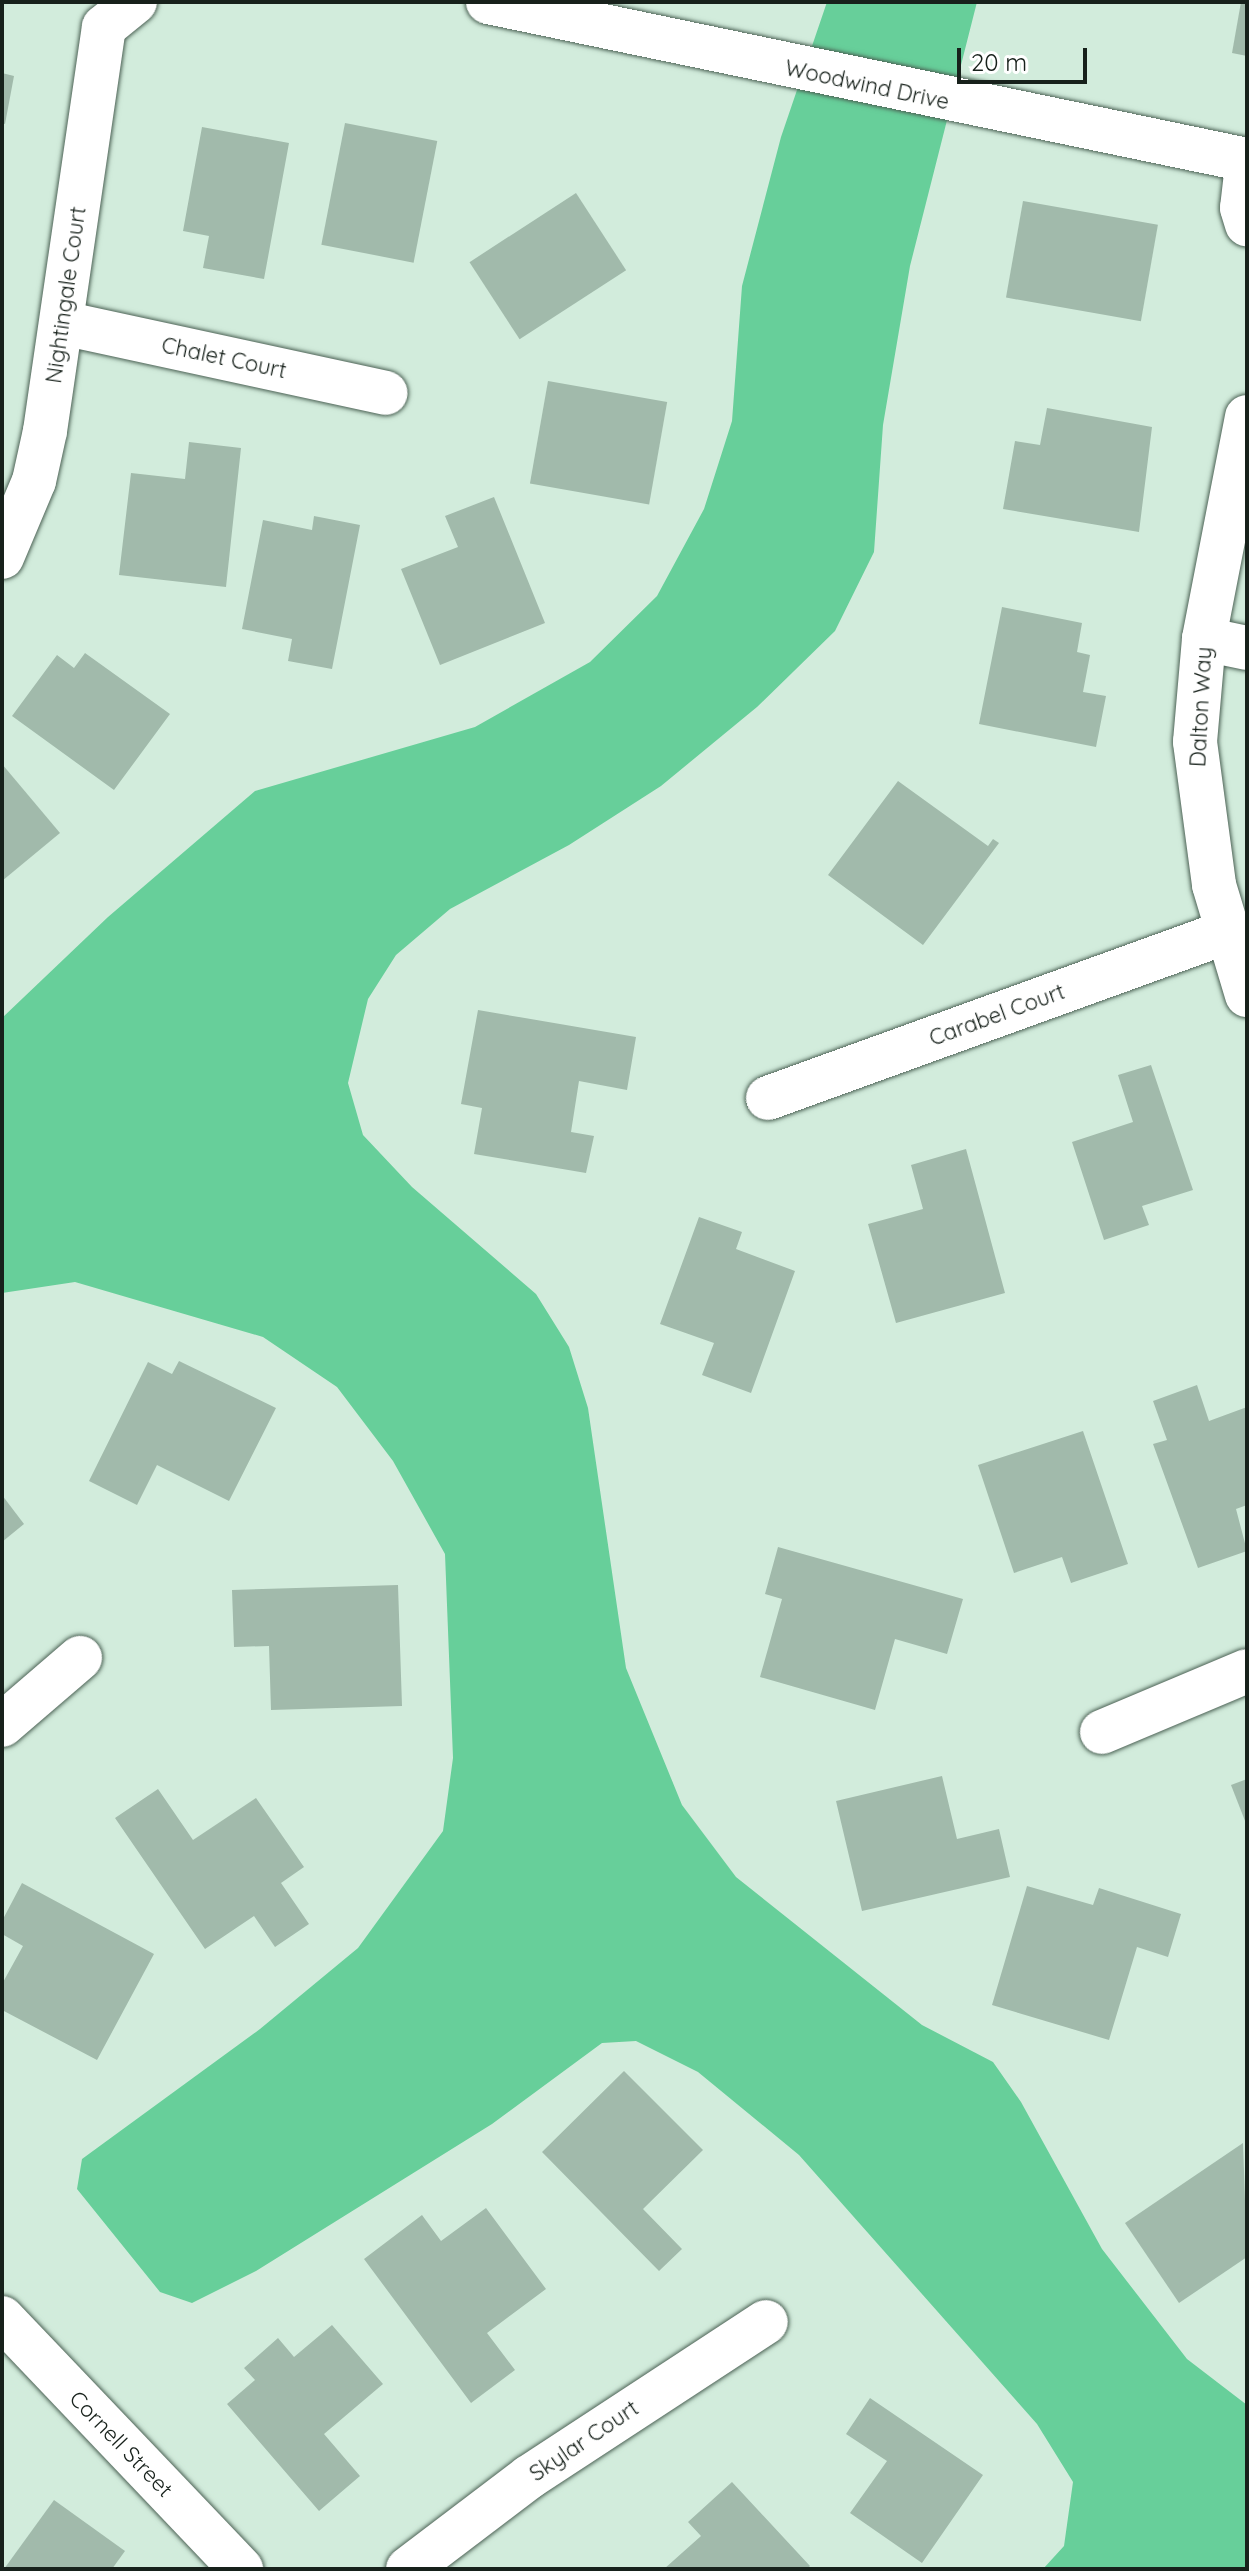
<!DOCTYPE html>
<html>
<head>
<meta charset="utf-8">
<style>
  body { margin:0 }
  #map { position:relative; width:1249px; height:2571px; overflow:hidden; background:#d2ecdc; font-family:Quicksand,sans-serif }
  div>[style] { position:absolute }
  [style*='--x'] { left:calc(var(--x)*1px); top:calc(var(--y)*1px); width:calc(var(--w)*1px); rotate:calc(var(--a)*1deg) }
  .water>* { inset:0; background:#67cf9a }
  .building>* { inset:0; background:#a1baab; transform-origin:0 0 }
  .roads { filter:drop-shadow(0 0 2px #4c6255) drop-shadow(0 0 2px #4c6255) }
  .minor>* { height:44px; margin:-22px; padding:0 22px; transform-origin:22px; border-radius:22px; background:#fff }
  span { translate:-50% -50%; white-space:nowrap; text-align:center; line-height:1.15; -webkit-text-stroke:6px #fff; paint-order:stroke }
  .street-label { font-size:22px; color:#17211b }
  .frame { position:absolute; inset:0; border:4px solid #17211b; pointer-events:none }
  .scale { position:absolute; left:957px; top:48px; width:130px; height:36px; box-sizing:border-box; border:4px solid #17211b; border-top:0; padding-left:10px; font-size:24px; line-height:28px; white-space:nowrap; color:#17211b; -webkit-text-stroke:6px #fff; paint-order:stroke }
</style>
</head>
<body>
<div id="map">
  <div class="water">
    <i style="clip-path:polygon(827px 2px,977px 2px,910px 266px,883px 425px,874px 552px,835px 631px,757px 707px,661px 786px,569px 845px,450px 909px,396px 955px,368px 999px,348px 1083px,363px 1135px,412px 1187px,536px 1294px,569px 1347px,588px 1408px,626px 1668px,682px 1805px,736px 1877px,922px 2025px,993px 2062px,1021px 2102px,1102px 2249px,1187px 2359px,1247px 2405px,1247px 2569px,1043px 2569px,1064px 2546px,1073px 2482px,1037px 2424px,799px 2155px,698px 2072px,636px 2041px,602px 2043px,492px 2124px,256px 2271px,192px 2303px,160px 2292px,77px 2189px,82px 2159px,260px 2029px,358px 1948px,443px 1831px,453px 1758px,445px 1554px,393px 1461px,337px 1387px,263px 1337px,75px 1282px,2px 1293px,2px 1018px,108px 917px,255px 791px,475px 727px,590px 662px,657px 596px,704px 509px,732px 421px,742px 286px,781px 137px)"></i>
  </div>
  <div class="building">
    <i style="clip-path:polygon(1241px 2px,1247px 2px,1247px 56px,1232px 53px)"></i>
    <i style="clip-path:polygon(2px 73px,14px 76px,5px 124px,2px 123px)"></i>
    <i style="left:345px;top:123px;width:94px;height:124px;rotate:11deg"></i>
    <i style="clip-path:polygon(202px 127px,289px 143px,264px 279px,203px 268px,209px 236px,183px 231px)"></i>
    <i style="left:576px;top:193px;width:92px;height:127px;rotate:57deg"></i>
    <i style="left:1023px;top:201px;width:137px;height:98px;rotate:10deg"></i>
    <i style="left:548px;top:381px;width:121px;height:104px;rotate:10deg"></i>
    <i style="clip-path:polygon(1047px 408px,1152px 427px,1139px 532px,1003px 509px,1015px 441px,1040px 445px)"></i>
    <i style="clip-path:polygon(189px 442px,241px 448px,226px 587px,119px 575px,131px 473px,185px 479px)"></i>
    <i style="clip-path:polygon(494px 497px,545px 623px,440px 665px,401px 569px,458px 547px,445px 516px)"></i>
    <i style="clip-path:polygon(314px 516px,360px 525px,332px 669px,288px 661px,292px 639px,242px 629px,263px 520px,312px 530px)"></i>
    <i style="clip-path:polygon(1002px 607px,1082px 623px,1077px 652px,1090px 655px,1083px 692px,1106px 696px,1096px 747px,979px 724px)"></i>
    <i style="clip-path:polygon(85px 653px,170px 714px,114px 790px,12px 716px,57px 655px,74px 668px)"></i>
    <i style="clip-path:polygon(2px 764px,60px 833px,2px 881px)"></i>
    <i style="clip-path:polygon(898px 781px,988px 846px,993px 839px,999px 843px,923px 945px,828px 875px)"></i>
    <i style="clip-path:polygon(478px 1010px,636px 1037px,627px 1090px,579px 1081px,571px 1132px,594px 1136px,586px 1173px,474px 1154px,482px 1108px,461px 1104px)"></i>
    <i style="clip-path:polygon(1151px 1065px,1193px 1190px,1142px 1206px,1149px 1225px,1104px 1240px,1072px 1142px,1133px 1122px,1118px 1075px)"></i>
    <i style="clip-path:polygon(966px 1149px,1005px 1293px,896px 1323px,868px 1224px,923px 1209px,911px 1165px)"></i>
    <i style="clip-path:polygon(699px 1217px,742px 1232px,736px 1249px,795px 1271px,751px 1393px,702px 1375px,714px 1343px,660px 1324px)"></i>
    <i style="clip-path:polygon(179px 1361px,276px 1408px,229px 1501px,157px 1465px,137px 1505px,89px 1481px,148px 1362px,172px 1374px)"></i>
    <i style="clip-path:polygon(1197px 1385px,1209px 1421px,1247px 1407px,1247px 1505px,1236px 1509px,1247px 1551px,1198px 1568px,1153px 1444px,1167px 1440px,1153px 1401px)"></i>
    <i style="clip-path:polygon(1083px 1431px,1128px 1564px,1071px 1583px,1062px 1557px,1014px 1573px,978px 1465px)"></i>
    <i style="clip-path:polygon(2px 1495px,24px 1524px,2px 1542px)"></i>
    <i style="clip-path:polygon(778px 1547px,963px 1599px,947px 1654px,895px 1639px,875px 1710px,760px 1677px,782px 1599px,765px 1594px)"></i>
    <i style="clip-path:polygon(398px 1585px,402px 1706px,271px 1710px,269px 1646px,234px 1647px,232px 1590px)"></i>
    <i style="clip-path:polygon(942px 1776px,957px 1839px,999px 1829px,1010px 1877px,862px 1911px,836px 1801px)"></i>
    <i style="clip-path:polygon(1247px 1779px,1247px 1826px,1231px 1785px)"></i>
    <i style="clip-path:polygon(158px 1789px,193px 1840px,256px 1798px,304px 1867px,281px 1883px,309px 1924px,275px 1947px,254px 1916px,205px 1949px,115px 1818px)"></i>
    <i style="clip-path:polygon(22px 1883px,154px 1954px,97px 2060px,2px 2010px,2px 1984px,23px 1946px,2px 1934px,2px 1921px)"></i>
    <i style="clip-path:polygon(1027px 1886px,1093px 1905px,1099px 1888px,1181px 1914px,1168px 1957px,1137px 1947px,1109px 2040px,992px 2005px)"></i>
    <i style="clip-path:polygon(624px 2071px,703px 2150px,643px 2209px,682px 2249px,659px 2271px,542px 2152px)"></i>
    <i style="clip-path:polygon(1243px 2143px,1247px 2257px,1179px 2303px,1125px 2223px)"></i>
    <i style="clip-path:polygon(486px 2208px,546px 2289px,487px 2333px,515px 2370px,471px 2403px,364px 2259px,422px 2215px,441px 2241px)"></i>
    <i style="clip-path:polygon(332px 2325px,383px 2384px,324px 2434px,360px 2476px,319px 2511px,227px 2404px,255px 2380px,244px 2368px,278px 2338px,294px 2357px)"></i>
    <i style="clip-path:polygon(870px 2398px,983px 2475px,922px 2563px,850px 2513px,887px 2461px,846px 2434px)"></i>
    <i style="clip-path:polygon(732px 2482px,810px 2566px,807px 2569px,664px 2569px,701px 2536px,688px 2522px)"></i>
    <i style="clip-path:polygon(54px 2500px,125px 2551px,112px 2569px,4px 2569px)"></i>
  </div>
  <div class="roads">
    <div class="minor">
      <i style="--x:488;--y:2;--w:775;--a:11.76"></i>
      <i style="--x:1247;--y:165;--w:43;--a:96.6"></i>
      <i style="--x:1242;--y:208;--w:17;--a:73"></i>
      <i style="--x:62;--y:323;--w:331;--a:12.2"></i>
      <i style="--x:1247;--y:417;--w:226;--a:101"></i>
      <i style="--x:1204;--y:639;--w:103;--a:95"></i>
      <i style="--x:1195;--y:742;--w:144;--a:82.4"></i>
      <i style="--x:1214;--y:885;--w:115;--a:73.3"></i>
      <i style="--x:2;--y:557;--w:82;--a:-67.2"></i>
      <i style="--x:34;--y:481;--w:51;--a:-77.6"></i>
      <i style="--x:45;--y:431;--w:408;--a:-81.7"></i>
      <i style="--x:104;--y:27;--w:40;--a:-39"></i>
      <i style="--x:1204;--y:639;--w:44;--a:11.8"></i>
      <i style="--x:768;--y:1098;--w:487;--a:-19.9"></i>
      <i style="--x:2;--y:1725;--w:103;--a:-40.7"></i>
      <i style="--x:1102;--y:1732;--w:157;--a:-22.8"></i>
      <i style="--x:2;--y:2318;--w:347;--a:46.4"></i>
      <i style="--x:408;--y:2569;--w:152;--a:-37.2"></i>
      <i style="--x:529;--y:2477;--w:283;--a:-33.2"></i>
    </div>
  </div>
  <div class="street-label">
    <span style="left:867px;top:85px;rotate:12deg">Woodwind Drive</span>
    <span style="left:66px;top:295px;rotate:-82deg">Nightingale Court</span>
    <span style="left:224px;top:358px;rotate:12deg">Chalet Court</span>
    <span style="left:1201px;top:707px;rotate:-87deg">Dalton Way</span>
    <span style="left:997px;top:1015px;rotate:-20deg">Carabel Court</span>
    <span style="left:584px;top:2441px;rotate:-34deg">Skylar Court</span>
    <span style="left:121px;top:2444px;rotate:46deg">Cornell Street</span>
  </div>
  <div class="frame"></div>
  <div class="scale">20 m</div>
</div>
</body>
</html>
